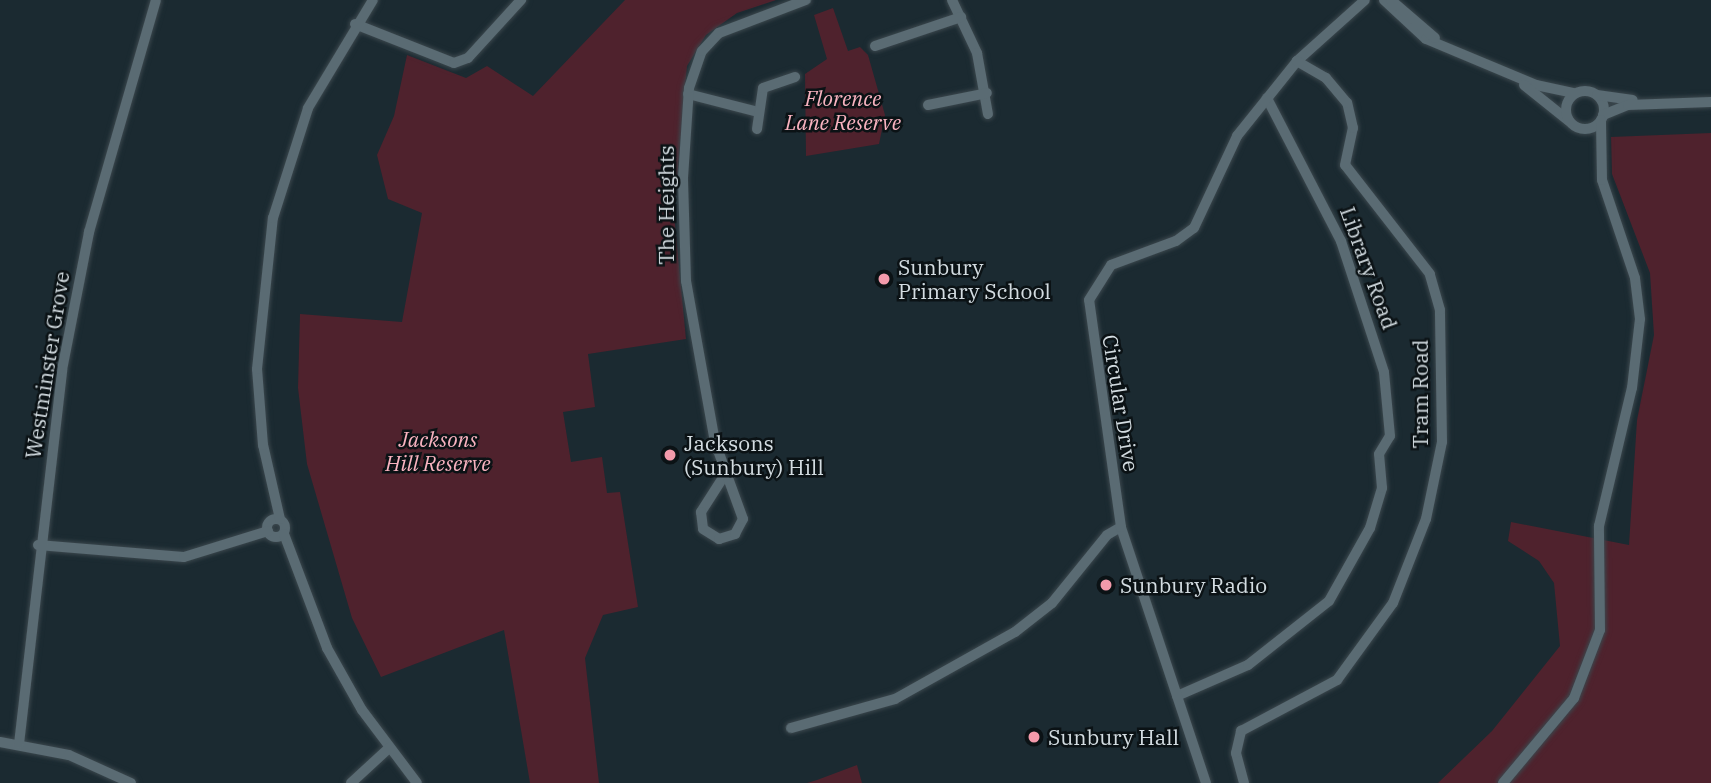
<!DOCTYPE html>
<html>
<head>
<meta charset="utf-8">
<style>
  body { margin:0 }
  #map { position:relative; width:1711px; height:783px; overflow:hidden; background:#1b2a31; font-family:"IBM Plex Serif",serif }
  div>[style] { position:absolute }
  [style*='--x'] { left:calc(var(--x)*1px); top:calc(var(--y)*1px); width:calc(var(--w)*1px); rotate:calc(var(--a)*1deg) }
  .green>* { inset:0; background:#4f222d }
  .roads { filter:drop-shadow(0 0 2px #3b474d) drop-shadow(0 0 2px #3b474d) }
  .minor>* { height:10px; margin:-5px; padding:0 5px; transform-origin:5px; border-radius:5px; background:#5a6b73 }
  .minor>.ring { margin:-5px; padding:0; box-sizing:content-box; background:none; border:10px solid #5a6b73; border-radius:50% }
  .dots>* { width:19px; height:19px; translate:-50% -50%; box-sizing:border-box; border:4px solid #0b1215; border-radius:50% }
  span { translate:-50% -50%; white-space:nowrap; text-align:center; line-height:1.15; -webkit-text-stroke:5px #0b1215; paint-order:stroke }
  .park-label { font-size:21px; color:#f9b3c0; font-style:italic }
  .street-label { font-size:21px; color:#d3dce1 }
  .poi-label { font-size:21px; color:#d3dce1 }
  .left { translate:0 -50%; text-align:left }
</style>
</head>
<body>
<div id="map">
  <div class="green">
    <i style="clip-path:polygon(625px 0,776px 0,737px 13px,706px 35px,687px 66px,674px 214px,686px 339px,588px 354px,595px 407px,563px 412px,571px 462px,602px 457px,607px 493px,620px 492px,638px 607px,603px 615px,585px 658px,599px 783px,530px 783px,504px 630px,381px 677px,352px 618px,307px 464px,298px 388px,300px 314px,402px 322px,422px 213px,388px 199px,377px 155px,394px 116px,407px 55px,466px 78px,487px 66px,533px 96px)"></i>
    <i style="clip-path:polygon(833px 8px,848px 51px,860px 47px,868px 55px,885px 115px,879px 144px,806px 156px,805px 74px,827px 59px,814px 15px)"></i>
    <i style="clip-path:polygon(1711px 133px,1711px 783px,1438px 783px,1492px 731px,1560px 646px,1554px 583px,1539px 561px,1508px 541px,1511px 522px,1629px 545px,1637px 420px,1654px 335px,1650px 273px,1612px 174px,1611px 137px)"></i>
    <i style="clip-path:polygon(857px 765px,862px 783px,807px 783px,817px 780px)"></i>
  </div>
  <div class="roads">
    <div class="minor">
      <i style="--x:952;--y:0;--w:59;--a:64.7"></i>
      <i style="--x:977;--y:53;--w:62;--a:79.8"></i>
      <i style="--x:1384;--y:0;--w:57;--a:42.9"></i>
      <i style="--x:1426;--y:39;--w:119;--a:22.7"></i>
      <i style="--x:1536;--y:85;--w:40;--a:12"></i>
      <i style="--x:1391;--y:0;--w:58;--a:40.8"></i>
      <i style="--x:355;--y:24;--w:106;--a:21.5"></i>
      <i style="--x:454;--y:63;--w:15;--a:-20"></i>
      <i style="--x:468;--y:58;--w:79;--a:-47.6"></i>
      <i style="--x:875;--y:46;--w:91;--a:-18.6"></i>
      <i style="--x:1524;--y:85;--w:58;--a:38.7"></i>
      <i class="ring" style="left:1566px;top:91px;width:28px;height:28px"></i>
      <i style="--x:688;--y:94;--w:72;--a:14.4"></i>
      <i style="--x:1597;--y:95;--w:36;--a:8"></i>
      <i style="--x:928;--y:105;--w:60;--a:-11.5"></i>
      <i style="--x:1603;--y:115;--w:27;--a:-22"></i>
      <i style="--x:1628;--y:105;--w:83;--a:-2.1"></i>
      <i style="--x:757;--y:129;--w:41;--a:-81.7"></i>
      <i style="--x:763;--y:88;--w:34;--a:-19"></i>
      <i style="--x:724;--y:476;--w:43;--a:122.6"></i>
      <i style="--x:701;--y:512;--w:17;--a:83"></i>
      <i style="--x:703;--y:529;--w:19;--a:32"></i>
      <i style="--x:719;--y:539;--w:17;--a:-17"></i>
      <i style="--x:735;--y:534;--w:17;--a:-62"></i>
      <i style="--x:743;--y:519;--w:82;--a:-110"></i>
      <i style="--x:715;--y:442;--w:164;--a:-100.2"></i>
      <i style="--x:686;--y:281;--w:103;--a:-91.7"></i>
      <i style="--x:683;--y:178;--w:90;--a:-86.2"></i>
      <i style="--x:689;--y:88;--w:39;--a:-71"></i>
      <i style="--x:702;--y:51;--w:25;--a:-47"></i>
      <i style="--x:719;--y:33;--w:93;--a:-20.8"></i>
      <i class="ring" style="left:267px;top:519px;width:8px;height:8px"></i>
      <i style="--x:280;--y:519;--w:76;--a:-102.9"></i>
      <i style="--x:263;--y:445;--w:76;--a:-94.5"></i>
      <i style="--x:257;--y:369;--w:152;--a:-84"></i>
      <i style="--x:273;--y:218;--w:115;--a:-72.3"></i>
      <i style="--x:308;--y:108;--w:126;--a:-59"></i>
      <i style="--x:284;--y:534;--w:122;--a:69.3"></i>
      <i style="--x:327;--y:648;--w:71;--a:60.6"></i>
      <i style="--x:362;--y:710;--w:91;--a:53"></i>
      <i style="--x:38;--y:545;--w:146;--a:4.7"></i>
      <i style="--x:184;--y:557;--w:88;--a:-17.2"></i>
      <i style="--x:1177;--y:696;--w:77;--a:-23.6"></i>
      <i style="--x:1248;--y:665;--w:103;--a:-38.3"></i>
      <i style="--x:1329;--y:601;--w:84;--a:-60.7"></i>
      <i style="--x:1370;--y:528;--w:42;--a:-73.3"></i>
      <i style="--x:1382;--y:488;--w:34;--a:-95"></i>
      <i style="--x:1379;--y:454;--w:21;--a:-59"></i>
      <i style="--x:1390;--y:436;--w:64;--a:-95.4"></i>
      <i style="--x:1384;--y:372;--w:138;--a:-108.2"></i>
      <i style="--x:1341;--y:241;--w:161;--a:-117.4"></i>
      <i style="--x:791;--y:728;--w:108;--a:-15.6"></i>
      <i style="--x:895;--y:699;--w:137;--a:-29.2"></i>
      <i style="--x:1015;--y:632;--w:47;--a:-38.1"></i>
      <i style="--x:1052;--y:603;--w:87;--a:-51"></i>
      <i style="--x:1107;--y:535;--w:16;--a:-30"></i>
      <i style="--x:0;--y:742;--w:70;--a:10.7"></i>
      <i style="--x:69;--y:755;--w:68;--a:24.3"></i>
      <i style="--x:19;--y:744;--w:376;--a:-83.4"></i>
      <i style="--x:62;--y:370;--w:141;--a:-78.9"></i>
      <i style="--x:89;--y:232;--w:241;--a:-73.9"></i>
      <i style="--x:351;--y:783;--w:52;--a:-42.6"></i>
      <i style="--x:1206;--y:783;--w:270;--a:-108.4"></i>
      <i style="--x:1121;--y:527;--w:229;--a:-98"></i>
      <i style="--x:1089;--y:300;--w:41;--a:-57.8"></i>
      <i style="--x:1111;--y:265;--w:69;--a:-20.3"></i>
      <i style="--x:1176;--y:241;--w:22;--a:-36"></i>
      <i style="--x:1194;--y:228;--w:102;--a:-64.9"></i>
      <i style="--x:1237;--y:136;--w:96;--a:-51.3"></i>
      <i style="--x:1297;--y:61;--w:91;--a:-41.9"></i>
      <i style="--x:1244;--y:783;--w:31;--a:-105"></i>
      <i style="--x:1236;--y:753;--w:23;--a:-77"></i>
      <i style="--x:1241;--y:731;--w:109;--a:-28"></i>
      <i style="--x:1337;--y:680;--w:95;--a:-54"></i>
      <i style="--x:1393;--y:603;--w:90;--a:-68.6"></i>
      <i style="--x:1426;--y:519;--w:79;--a:-78.3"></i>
      <i style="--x:1442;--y:442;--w:132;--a:-90.9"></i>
      <i style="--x:1440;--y:310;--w:37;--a:-106"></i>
      <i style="--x:1430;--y:274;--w:138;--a:-127.9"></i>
      <i style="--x:1345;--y:165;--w:38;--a:-78"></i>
      <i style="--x:1353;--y:128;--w:26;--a:-103"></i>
      <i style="--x:1347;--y:103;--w:33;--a:-130"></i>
      <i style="--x:1326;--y:78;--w:34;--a:-150"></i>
      <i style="--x:1503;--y:783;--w:111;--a:-50.1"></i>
      <i style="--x:1574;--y:698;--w:73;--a:-69.1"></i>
      <i style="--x:1600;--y:630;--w:104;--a:-90.6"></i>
      <i style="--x:1599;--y:526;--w:142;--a:-76.6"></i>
      <i style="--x:1632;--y:388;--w:69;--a:-83.4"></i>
      <i style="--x:1640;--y:319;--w:41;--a:-97"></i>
      <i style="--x:1635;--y:278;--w:103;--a:-108.6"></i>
      <i style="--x:1602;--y:180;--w:60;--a:-91"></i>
    </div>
  </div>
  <div class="dots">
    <i style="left:884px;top:279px;background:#f39aab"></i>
    <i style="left:670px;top:455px;background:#f39aab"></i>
    <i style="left:1106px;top:585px;background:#f39aab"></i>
    <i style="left:1034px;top:737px;background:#f39aab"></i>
  </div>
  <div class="park-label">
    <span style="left:843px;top:110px">Florence<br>Lane Reserve</span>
    <span style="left:438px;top:451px">Jacksons<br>Hill Reserve</span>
  </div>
  <div class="street-label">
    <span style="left:666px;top:205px;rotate:-90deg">The Heights</span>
    <span style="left:1369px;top:268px;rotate:70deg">Library Road</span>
    <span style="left:47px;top:365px;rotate:-81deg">Westminster Grove</span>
    <span style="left:1420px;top:394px;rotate:-90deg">Tram Road</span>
    <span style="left:1121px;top:403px;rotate:81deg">Circular Drive</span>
  </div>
  <div class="poi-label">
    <span class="left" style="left:898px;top:279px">Sunbury<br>Primary School</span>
    <span class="left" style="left:684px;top:455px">Jacksons<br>(Sunbury) Hill</span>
    <span class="left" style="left:1120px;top:585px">Sunbury Radio</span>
    <span class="left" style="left:1048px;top:737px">Sunbury Hall</span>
  </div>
</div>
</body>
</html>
